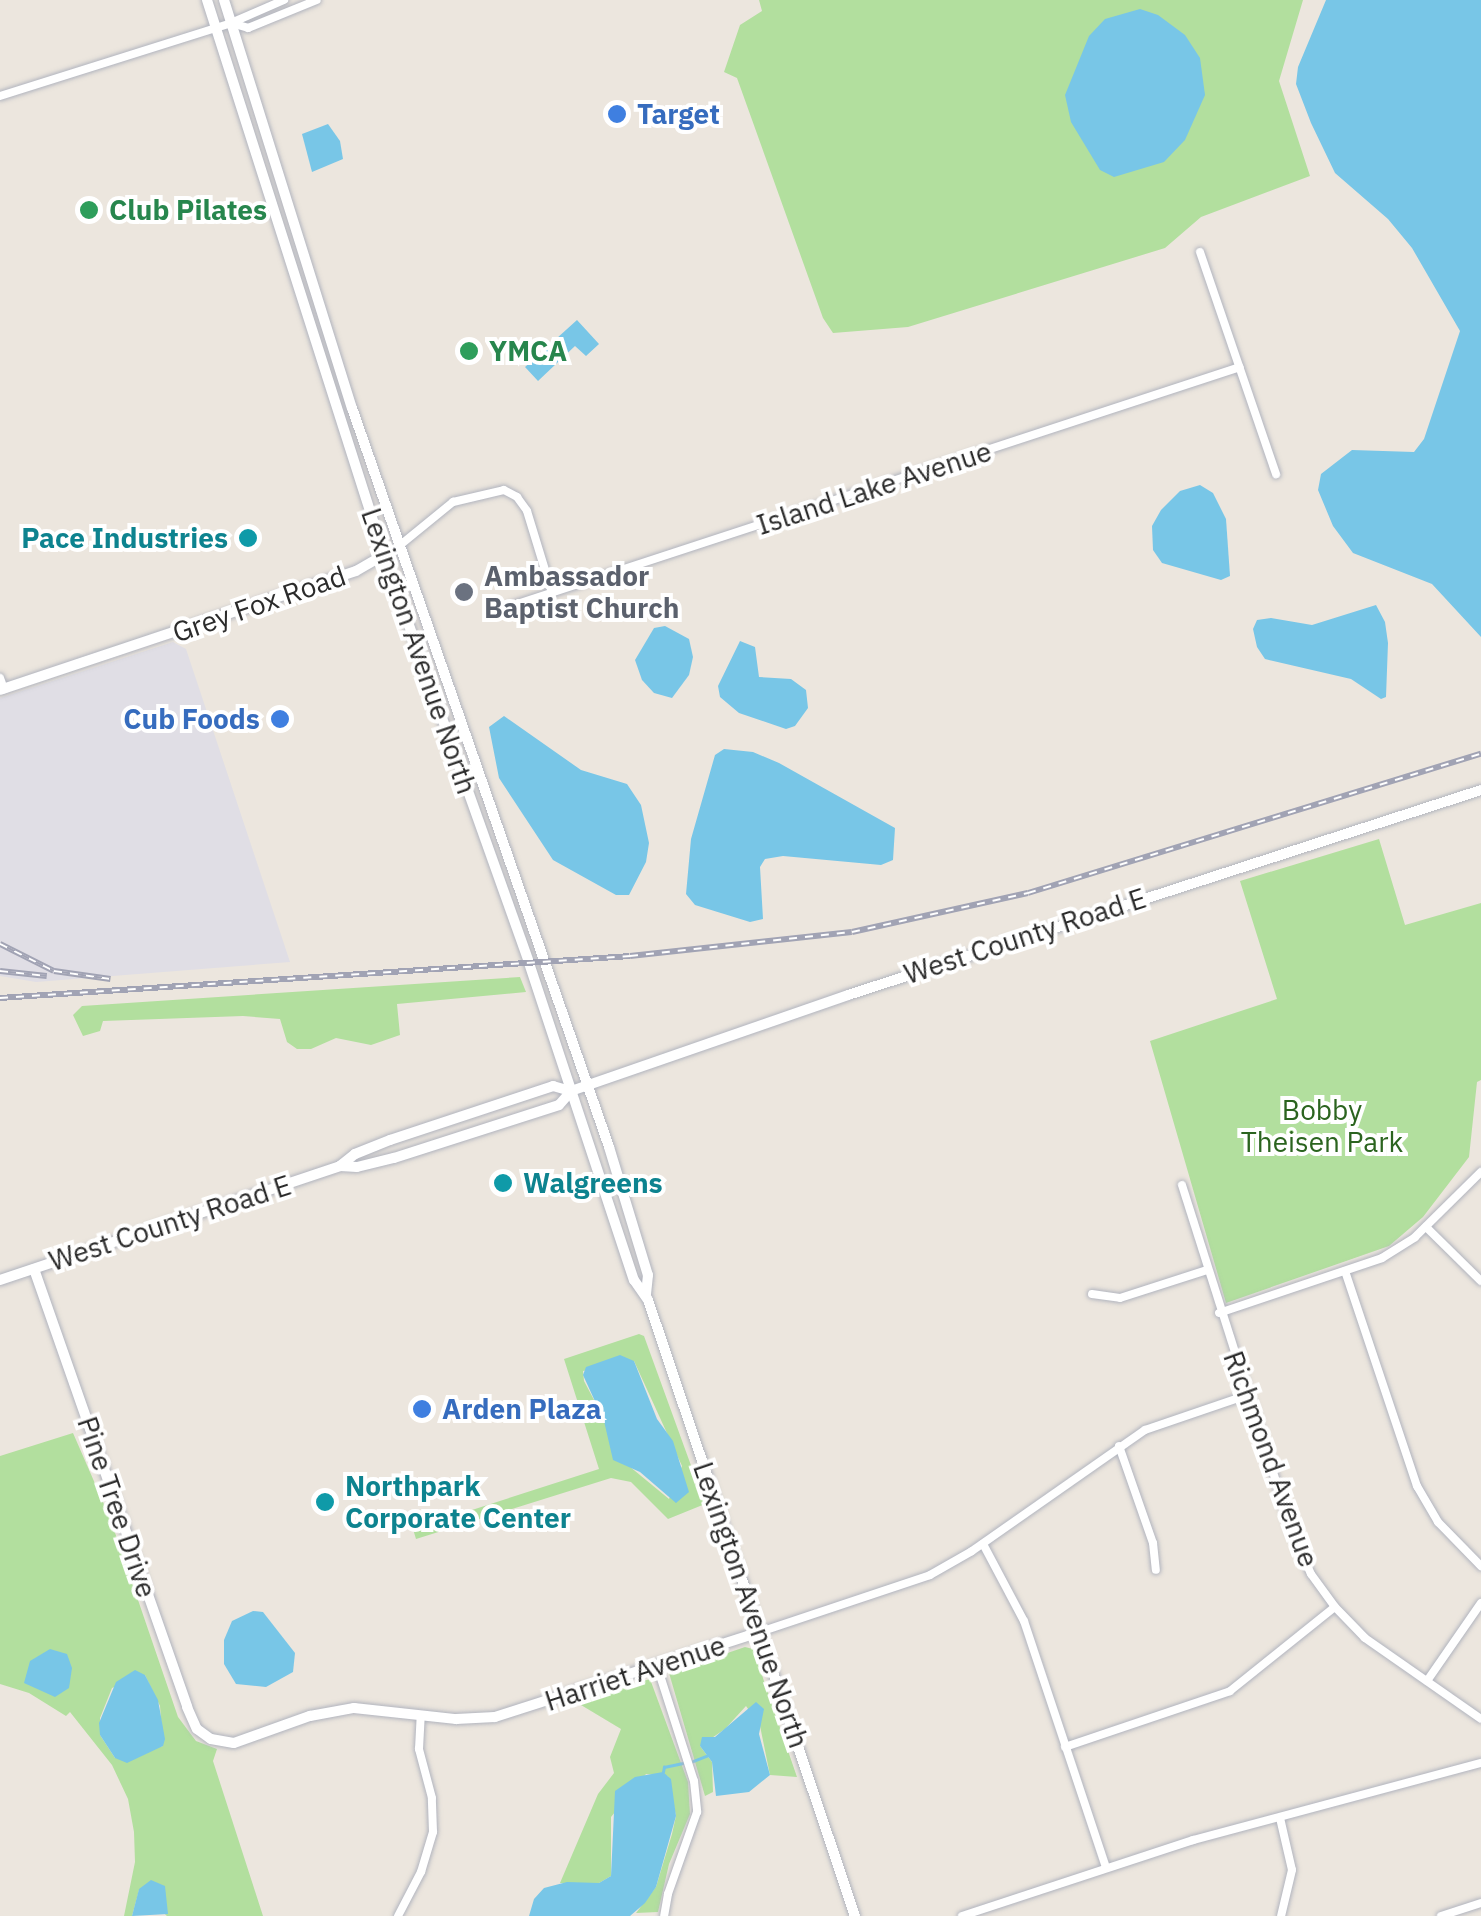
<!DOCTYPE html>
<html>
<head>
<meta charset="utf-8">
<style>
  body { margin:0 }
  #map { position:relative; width:1481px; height:1916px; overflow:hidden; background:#ece6de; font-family:"IBM Plex Sans",sans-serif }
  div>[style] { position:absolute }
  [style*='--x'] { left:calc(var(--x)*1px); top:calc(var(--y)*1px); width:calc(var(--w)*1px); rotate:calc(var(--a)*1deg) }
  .industrial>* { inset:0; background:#e0dee5 }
  .green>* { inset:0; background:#b2df9e }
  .water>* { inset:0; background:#78c6e7 }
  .stream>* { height:2.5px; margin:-1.25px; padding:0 1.25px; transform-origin:1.25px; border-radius:1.25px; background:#78c6e7 }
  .roads { filter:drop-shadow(0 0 2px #b1b4be) drop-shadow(0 0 2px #b1b4be) }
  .street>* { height:8px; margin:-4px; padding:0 4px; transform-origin:4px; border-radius:4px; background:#fff }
  .secondary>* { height:10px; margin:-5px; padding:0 5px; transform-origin:5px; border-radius:5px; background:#fff }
  .rail>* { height:6px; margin-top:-3px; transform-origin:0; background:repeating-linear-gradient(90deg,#fff 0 8px,#a1a3b4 0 16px); box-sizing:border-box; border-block:2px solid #a1a3b4 }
  .dots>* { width:28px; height:28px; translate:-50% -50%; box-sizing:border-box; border:5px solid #fff; border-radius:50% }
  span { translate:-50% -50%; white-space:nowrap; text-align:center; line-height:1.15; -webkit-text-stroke:8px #fff; paint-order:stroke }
  .shop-label { font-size:28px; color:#366cbe; font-weight:700 }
  .left { translate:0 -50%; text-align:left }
  .right { translate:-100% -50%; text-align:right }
  .leisure-label { font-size:28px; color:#27864d; font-weight:700 }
  .street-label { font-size:28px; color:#2b2b2b }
  .culture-label { font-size:28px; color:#0d838f; font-weight:700 }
  .worship-label { font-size:28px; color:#5b616d; font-weight:700 }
  .park-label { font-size:28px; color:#2b641f }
</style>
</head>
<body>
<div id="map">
  <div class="industrial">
    <i style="clip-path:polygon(173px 642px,186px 649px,290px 962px,36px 982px,0 976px,0 698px)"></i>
  </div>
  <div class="green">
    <i style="clip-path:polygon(759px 0,1303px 0,1279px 81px,1310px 176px,1201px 217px,1165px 248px,908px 327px,833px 333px,823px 318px,737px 78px,724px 72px,740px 25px,762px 11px)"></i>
    <i style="clip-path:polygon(1379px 839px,1405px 925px,1481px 903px,1481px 1080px,1477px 1082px,1469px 1157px,1423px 1217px,1389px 1246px,1226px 1303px,1150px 1041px,1277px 999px,1240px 881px)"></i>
    <i style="clip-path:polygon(520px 977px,526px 992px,397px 1004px,400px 1035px,371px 1045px,336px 1038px,311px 1049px,297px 1049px,287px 1042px,280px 1019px,243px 1016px,103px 1021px,100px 1031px,83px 1036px,73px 1015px,82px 1006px)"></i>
    <i style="clip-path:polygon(evenodd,639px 1334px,644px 1336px,705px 1504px,668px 1519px,631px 1482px,611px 1478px,416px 1539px,413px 1529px,599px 1469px,564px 1359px,639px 1334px,634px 1361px,682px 1466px,669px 1499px,629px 1466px,584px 1381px,583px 1371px,634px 1361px)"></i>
    <i style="clip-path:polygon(evenodd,73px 1433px,110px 1518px,178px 1717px,196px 1741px,217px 1749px,213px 1761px,263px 1916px,167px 1916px,139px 1890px,132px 1916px,124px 1916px,135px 1862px,134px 1832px,128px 1799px,112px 1765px,70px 1712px,66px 1716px,29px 1693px,0 1684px,0 1456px,73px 1433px,145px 1675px,160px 1706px,163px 1746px,115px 1758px,100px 1735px,100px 1718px,112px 1688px,145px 1675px)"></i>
    <i style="clip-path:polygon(745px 1647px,753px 1649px,797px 1777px,770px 1775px,760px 1726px,746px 1706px,725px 1729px,700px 1746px,712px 1762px,713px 1792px,705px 1796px,669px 1673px)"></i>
    <i style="clip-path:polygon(650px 1679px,688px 1782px,690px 1814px,669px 1864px,658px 1912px,636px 1913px,656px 1887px,672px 1834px,676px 1816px,668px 1776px,646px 1774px,611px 1817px,611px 1876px,599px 1883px,560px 1883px,598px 1794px,614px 1773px,610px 1757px,621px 1729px,576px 1702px)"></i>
  </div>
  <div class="water">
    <i style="clip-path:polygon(1326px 0,1481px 0,1481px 637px,1432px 584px,1353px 553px,1333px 526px,1318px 490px,1321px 474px,1352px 450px,1414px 452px,1424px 439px,1460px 331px,1412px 248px,1388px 219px,1335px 173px,1311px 123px,1296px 84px,1298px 67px)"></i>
    <i style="clip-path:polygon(1140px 9px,1158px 15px,1185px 35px,1200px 58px,1205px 95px,1185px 140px,1164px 162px,1114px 177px,1100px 170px,1071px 122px,1065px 95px,1089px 36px,1105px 19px)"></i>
    <i style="clip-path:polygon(328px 124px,340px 141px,343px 159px,312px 172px,302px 134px)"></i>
    <i style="clip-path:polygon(577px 320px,599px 344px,586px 356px,575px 346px,538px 381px,525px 367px)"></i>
    <i style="clip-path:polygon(1200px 485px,1213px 493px,1226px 519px,1230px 576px,1221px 580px,1162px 563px,1153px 550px,1152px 526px,1161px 510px,1180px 491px)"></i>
    <i style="clip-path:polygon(1376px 605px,1385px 622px,1388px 643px,1386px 697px,1381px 699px,1351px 679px,1265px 659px,1257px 647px,1253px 629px,1257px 620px,1271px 618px,1312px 625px)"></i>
    <i style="clip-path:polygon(665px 626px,689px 639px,693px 657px,689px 675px,672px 698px,654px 693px,642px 680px,635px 660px,654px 628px)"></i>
    <i style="clip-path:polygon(740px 641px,755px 647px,759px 677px,791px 679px,806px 690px,808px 708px,795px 726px,786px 729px,739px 713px,720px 697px,718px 686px)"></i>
    <i style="clip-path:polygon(504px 716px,581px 770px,627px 784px,641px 805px,649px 843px,646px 862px,629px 895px,616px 895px,553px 860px,499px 778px,489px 727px)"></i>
    <i style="clip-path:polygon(724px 749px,753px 752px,779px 763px,895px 828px,893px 860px,881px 865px,783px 856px,765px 859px,760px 867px,763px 919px,750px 922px,695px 905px,686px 894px,691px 839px,715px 755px)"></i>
    <i style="clip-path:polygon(620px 1355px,634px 1361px,657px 1419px,673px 1441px,689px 1492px,676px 1503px,640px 1472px,613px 1460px,604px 1421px,583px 1375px,586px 1367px)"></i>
    <i style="clip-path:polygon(253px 1611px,263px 1612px,295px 1653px,293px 1672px,266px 1687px,236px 1684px,224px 1664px,224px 1640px,232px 1621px)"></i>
    <i style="clip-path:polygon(50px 1649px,67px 1654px,72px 1668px,69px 1688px,55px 1697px,24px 1683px,30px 1661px)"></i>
    <i style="clip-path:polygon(135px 1670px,145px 1675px,158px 1700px,165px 1739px,163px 1746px,127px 1763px,115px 1758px,100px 1735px,99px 1723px,116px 1682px)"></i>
    <i style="clip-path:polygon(756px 1702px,764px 1709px,759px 1734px,770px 1775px,749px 1792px,716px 1796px,712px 1762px,700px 1746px,702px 1737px,715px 1737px)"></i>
    <i style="clip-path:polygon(663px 1772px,671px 1779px,676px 1816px,656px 1887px,645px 1903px,630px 1916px,529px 1916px,534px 1899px,544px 1888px,567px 1882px,599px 1883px,611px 1876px,615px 1791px,635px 1777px)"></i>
    <i style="clip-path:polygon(151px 1880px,165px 1886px,168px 1914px,132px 1916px,139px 1889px)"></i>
  </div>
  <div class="stream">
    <i style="--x:691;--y:1762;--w:18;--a:-22"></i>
    <i style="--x:663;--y:1772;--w:5;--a:-79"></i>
    <i style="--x:664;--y:1767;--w:19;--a:-12"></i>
  </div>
  <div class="roads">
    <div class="street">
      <i style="--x:231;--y:23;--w:18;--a:16"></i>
      <i style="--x:248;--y:28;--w:74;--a:-22.1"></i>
      <i style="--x:0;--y:96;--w:242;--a:-17.5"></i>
      <i style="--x:231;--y:23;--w:58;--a:-23.5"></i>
      <i style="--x:1200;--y:252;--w:235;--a:71.1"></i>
      <i style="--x:399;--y:546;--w:70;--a:-39.2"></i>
      <i style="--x:453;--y:502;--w:52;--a:-13.2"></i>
      <i style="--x:504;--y:490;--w:15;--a:28"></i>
      <i style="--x:517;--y:497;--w:17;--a:54"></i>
      <i style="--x:527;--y:511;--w:86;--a:73"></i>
      <i style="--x:508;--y:607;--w:770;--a:-18.15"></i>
      <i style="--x:0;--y:678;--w:12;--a:70"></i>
      <i style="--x:1182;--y:1185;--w:363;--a:72.4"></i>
      <i style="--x:1292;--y:1531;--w:47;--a:66.2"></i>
      <i style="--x:1311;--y:1574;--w:41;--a:54"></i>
      <i style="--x:1335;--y:1607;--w:43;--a:45.9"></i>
      <i style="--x:1365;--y:1638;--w:141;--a:34.9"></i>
      <i style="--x:1426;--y:1227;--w:77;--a:44.5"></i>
      <i style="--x:1345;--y:1271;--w:227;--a:71.5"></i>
      <i style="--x:1417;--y:1486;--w:42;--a:59.7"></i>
      <i style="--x:1438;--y:1522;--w:62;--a:45.7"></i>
      <i style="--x:1092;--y:1294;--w:28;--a:8"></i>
      <i style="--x:1120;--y:1298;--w:91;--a:-17.8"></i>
      <i style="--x:1219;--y:1313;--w:172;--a:-18.6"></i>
      <i style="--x:1382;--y:1258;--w:39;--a:-32"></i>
      <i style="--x:1415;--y:1237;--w:93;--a:-44.6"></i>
      <i style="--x:1119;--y:1446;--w:103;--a:70.7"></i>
      <i style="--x:1153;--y:1543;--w:27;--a:84"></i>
      <i style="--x:983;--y:1544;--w:87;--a:62"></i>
      <i style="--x:1024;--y:1621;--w:260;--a:71.6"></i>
      <i style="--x:760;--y:1632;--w:179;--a:-18.5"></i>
      <i style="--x:930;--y:1575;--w:48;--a:-29.7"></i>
      <i style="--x:972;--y:1551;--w:211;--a:-35"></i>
      <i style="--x:1145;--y:1430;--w:108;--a:-18.9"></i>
      <i style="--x:657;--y:1666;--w:121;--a:72.2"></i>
      <i style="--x:694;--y:1781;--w:31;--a:84"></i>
      <i style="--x:697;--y:1812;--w:87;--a:109.5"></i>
      <i style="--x:668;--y:1894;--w:22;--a:100"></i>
      <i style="--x:1427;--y:1681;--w:95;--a:-55.3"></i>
      <i style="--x:1065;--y:1747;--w:174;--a:-18.7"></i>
      <i style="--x:1230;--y:1691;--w:134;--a:-38.7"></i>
      <i style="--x:1280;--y:1818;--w:53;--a:77"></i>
      <i style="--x:1292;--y:1870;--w:47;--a:103.4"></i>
      <i style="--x:398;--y:1916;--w:50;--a:-62.4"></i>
      <i style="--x:421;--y:1872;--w:42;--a:-73.3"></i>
      <i style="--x:433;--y:1832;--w:34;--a:-92"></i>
      <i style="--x:432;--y:1798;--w:51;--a:-104.9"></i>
      <i style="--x:419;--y:1749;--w:34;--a:-87"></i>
      <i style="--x:962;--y:1916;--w:243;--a:-18.2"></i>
      <i style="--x:1193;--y:1840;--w:298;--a:-15"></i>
      <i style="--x:1441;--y:1916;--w:42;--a:-18"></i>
    </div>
    <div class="secondary">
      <i style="--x:207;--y:0;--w:583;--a:72.31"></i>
      <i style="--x:384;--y:555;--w:433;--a:70.4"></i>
      <i style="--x:529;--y:963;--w:334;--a:71.7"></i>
      <i style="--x:634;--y:1280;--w:24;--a:55"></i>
      <i style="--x:648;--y:1300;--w:650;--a:71.43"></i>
      <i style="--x:224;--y:0;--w:428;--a:72.6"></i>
      <i style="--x:352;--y:408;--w:782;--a:70.82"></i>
      <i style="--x:609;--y:1147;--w:134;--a:73.1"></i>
      <i style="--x:648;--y:1275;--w:20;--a:96"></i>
      <i style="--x:0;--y:690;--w:375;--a:-18.5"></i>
      <i style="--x:356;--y:571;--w:38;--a:-30"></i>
      <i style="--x:340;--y:1166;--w:17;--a:3"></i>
      <i style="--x:357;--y:1167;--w:38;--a:-14"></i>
      <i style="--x:394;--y:1158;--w:173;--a:-17.8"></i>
      <i style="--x:559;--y:1105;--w:18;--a:-49"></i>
      <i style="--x:571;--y:1091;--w:293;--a:-19.1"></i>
      <i style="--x:848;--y:995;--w:665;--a:-17.94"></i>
      <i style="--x:34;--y:1269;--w:464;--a:70.7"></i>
      <i style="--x:187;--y:1707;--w:24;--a:66"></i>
      <i style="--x:197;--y:1729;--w:17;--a:36"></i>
      <i style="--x:211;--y:1739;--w:23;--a:10"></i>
      <i style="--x:234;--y:1743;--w:81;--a:-19.6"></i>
      <i style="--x:310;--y:1716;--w:45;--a:-10.3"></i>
      <i style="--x:354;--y:1708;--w:103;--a:6.2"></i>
      <i style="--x:456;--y:1719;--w:39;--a:-3"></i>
      <i style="--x:495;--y:1717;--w:278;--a:-17.8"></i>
      <i style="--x:0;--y:1280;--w:359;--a:-18.5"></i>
      <i style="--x:340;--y:1166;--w:19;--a:-39"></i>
      <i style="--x:355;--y:1154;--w:38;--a:-22"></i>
      <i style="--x:390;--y:1140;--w:172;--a:-18.3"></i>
      <i style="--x:553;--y:1086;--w:19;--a:16"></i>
    </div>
  </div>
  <div class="rail">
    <i style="--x:0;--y:944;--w:60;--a:26.6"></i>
    <i style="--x:54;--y:971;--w:57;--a:8.1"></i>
    <i style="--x:0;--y:971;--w:47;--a:6.1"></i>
    <i style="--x:0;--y:998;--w:631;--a:-3.81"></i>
    <i style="--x:630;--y:956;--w:223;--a:-6.2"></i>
    <i style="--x:852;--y:932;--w:180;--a:-12.5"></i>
    <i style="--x:1028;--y:893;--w:474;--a:-17.1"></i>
  </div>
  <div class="dots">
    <i style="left:617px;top:114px;background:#3f7fe0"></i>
    <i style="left:89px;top:210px;background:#2e9e5b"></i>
    <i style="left:469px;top:351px;background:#2e9e5b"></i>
    <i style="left:248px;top:538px;background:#0f9aa8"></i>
    <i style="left:464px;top:592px;background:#6b7280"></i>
    <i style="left:280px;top:719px;background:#3f7fe0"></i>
    <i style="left:503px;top:1183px;background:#0f9aa8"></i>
    <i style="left:422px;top:1409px;background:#3f7fe0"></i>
    <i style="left:325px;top:1502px;background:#0f9aa8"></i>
  </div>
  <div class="shop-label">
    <span class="left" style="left:637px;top:114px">Target</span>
    <span class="right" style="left:260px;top:719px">Cub Foods</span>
    <span class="left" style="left:442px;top:1409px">Arden Plaza</span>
  </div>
  <div class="leisure-label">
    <span class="left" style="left:109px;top:210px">Club Pilates</span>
    <span class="left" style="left:489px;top:351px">YMCA</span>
  </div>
  <div class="street-label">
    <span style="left:874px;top:488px;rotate:-18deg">Island Lake Avenue</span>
    <span style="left:259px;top:604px;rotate:-19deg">Grey Fox Road</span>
    <span style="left:419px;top:651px;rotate:71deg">Lexington Avenue North</span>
    <span style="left:1025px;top:936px;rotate:-18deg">West County Road E</span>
    <span style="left:170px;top:1223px;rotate:-18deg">West County Road E</span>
    <span style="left:1271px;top:1459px;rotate:70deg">Richmond Avenue</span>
    <span style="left:117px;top:1507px;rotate:71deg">Pine Tree Drive</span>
    <span style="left:751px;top:1605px;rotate:71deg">Lexington Avenue North</span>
    <span style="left:635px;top:1673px;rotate:-18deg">Harriet Avenue</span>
  </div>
  <div class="culture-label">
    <span class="right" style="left:228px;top:538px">Pace Industries</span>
    <span class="left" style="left:523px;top:1183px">Walgreens</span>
    <span class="left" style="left:345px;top:1502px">Northpark<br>Corporate Center</span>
  </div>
  <div class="worship-label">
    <span class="left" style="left:484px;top:592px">Ambassador<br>Baptist Church</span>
  </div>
  <div class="park-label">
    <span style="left:1322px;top:1126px">Bobby<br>Theisen Park</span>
  </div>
</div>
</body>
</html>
